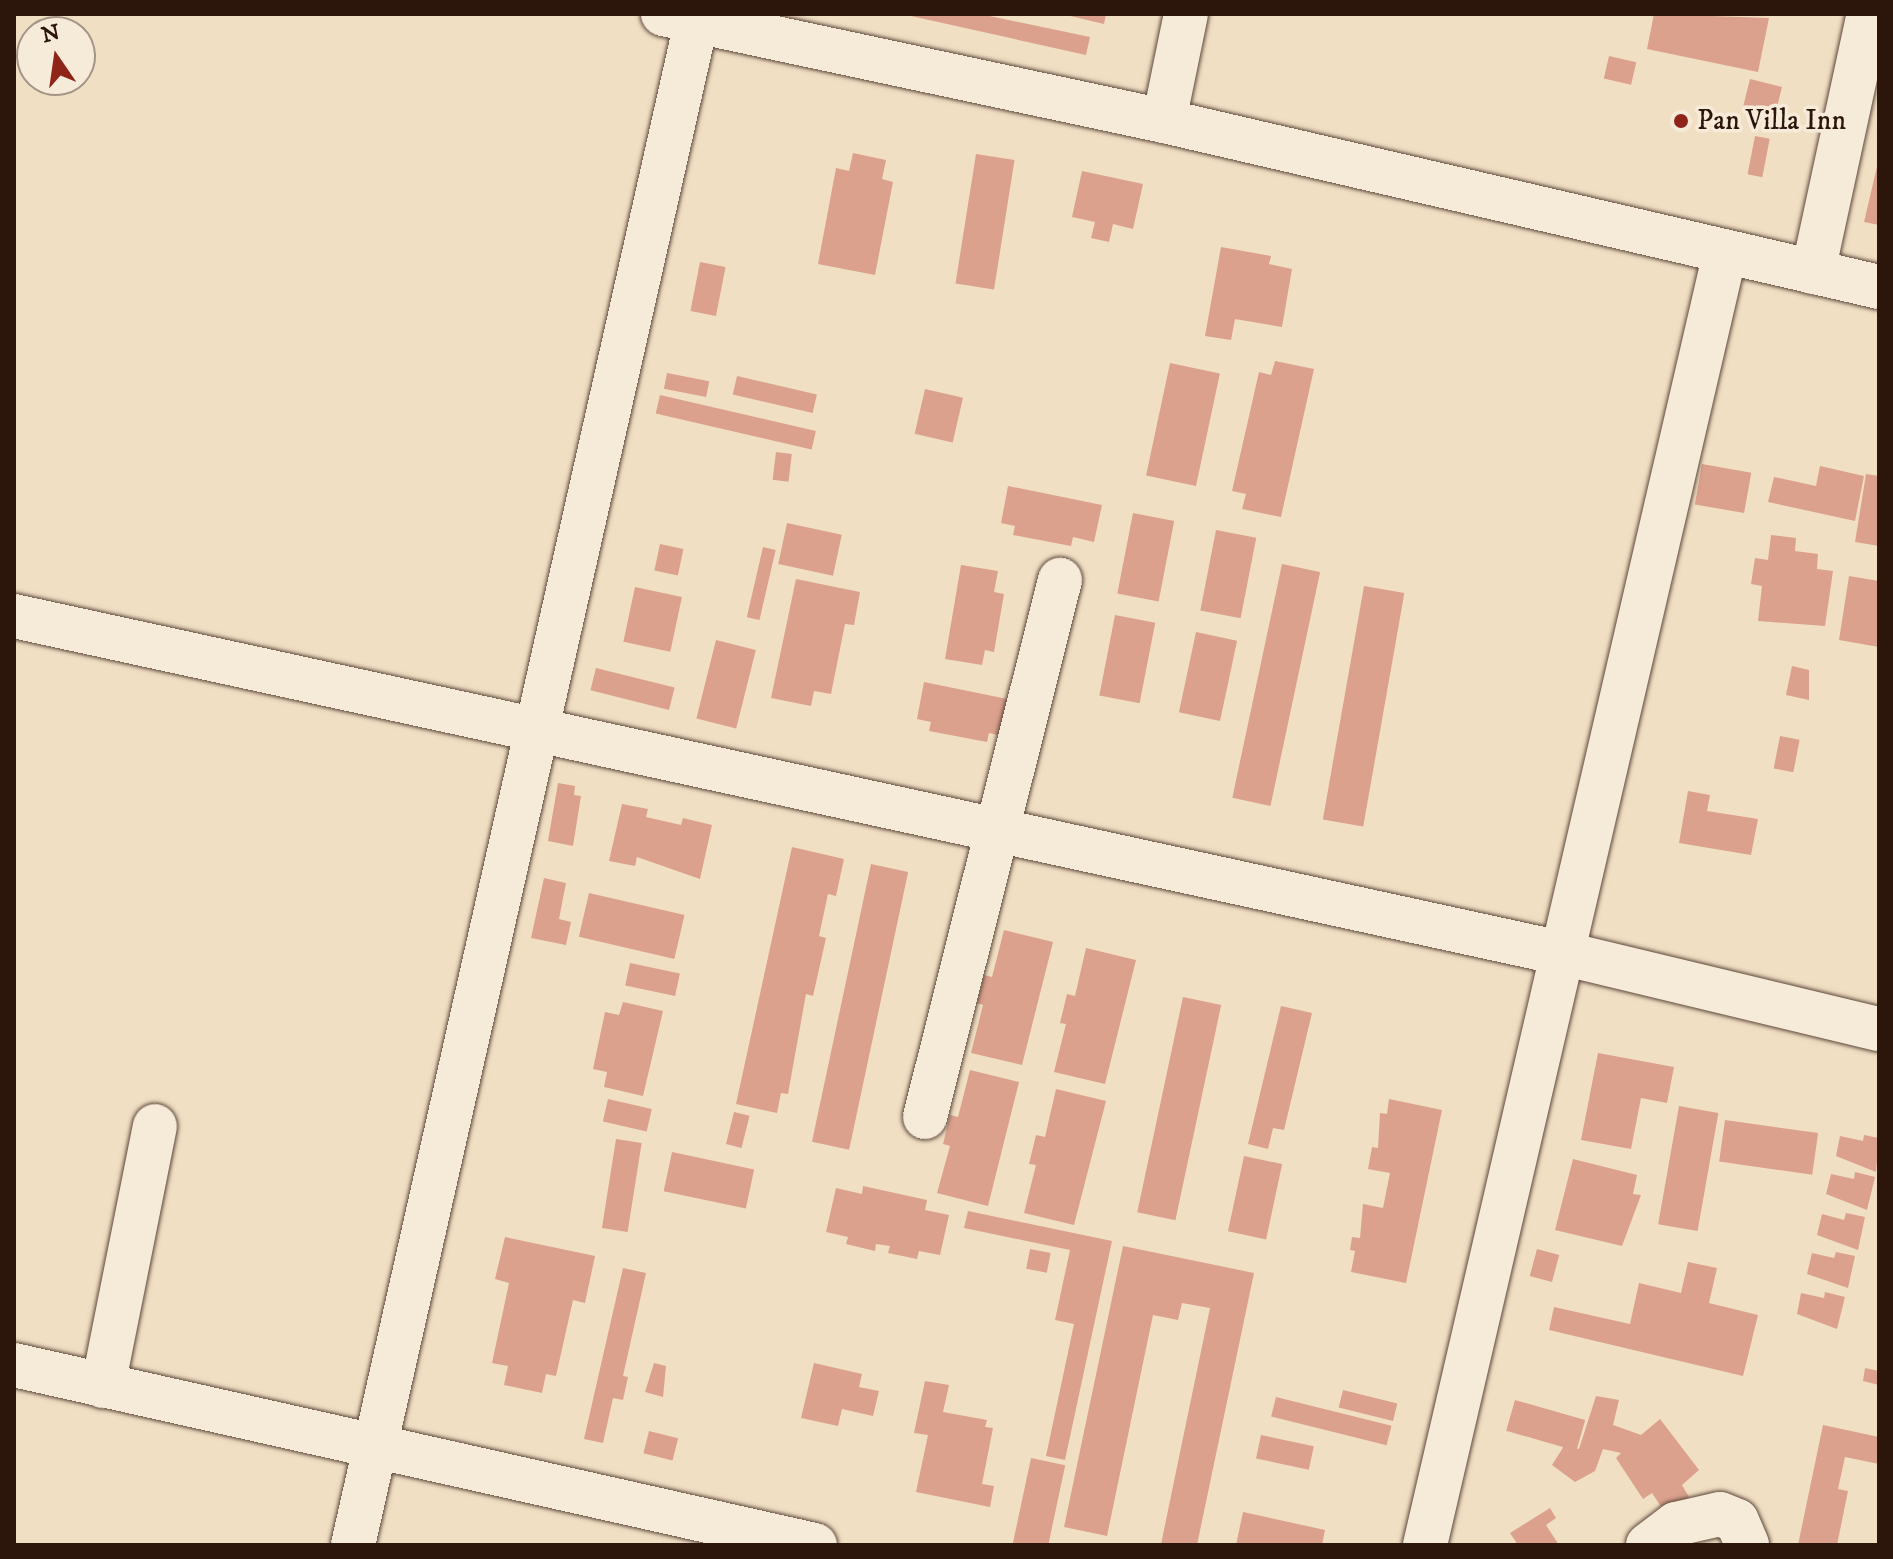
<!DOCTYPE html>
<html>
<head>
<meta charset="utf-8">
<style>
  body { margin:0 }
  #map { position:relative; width:1893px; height:1559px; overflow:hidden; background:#f1dfc4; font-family:"IM FELL DW Pica",serif }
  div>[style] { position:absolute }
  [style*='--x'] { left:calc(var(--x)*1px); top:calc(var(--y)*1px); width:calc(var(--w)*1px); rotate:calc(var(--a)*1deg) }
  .building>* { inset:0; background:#dba18d; transform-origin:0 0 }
  .roads { filter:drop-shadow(0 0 2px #5d483a) drop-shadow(0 0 2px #5d483a) }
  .minor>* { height:44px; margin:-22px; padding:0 22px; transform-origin:22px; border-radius:22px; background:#f6ead9 }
  .dots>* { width:22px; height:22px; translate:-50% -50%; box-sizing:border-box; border:4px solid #f6ead9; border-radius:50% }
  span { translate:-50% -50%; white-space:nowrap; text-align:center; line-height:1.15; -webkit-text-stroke:7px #f6ead9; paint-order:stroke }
  .poi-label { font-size:28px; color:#2c160c }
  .left { translate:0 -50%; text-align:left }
  .frame { position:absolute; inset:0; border:16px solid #2c160c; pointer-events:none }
  .north { position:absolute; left:16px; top:16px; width:80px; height:80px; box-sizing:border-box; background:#f6ead9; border:2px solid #a59587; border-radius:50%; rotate:347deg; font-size:22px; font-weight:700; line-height:32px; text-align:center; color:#2c160c }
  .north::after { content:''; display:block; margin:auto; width:28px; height:36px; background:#8f2418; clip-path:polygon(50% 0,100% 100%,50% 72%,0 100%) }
</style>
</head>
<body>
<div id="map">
  <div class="building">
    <i style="clip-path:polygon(902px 14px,980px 14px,1090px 37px,1086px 55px)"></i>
    <i style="clip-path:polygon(1062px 14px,1106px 14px,1104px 24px)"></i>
    <i style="clip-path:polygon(1654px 14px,1769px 18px,1758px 72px,1647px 49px)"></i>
    <i style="left:1609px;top:56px;width:28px;height:23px;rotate:13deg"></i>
    <i style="left:1750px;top:79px;width:33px;height:27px;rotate:14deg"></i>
    <i style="left:1755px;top:136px;width:15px;height:39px;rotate:11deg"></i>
    <i style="clip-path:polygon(853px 153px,886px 160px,882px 179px,893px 182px,875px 275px,818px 264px,836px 168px,849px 171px)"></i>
    <i style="left:976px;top:154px;width:39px;height:131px;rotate:9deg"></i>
    <i style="clip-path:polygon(1879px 158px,1879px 225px,1864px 222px)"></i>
    <i style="clip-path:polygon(1082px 171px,1143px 184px,1133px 229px,1113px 224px,1109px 242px,1091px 238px,1095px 222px,1072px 217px)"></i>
    <i style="clip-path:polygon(1221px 247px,1271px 256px,1269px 264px,1292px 269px,1282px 327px,1235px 319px,1231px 340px,1205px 336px)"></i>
    <i style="left:700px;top:262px;width:26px;height:50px;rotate:11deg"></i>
    <i style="clip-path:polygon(1275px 361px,1314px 369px,1281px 517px,1242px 509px,1246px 494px,1232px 491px,1259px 372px,1271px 375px)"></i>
    <i style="left:1170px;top:363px;width:51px;height:115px;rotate:12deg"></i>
    <i style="left:667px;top:373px;width:43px;height:16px;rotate:11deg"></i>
    <i style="left:737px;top:376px;width:82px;height:19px;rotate:13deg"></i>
    <i style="left:925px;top:389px;width:39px;height:46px;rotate:13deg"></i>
    <i style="left:660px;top:395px;width:160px;height:19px;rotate:13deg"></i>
    <i style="left:776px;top:452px;width:16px;height:28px;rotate:7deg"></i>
    <i style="left:1702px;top:464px;width:50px;height:41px;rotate:10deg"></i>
    <i style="clip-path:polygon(1820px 466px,1864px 476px,1855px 521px,1768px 502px,1774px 477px,1816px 486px)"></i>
    <i style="clip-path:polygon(1866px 474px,1879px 476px,1879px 546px,1855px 542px)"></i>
    <i style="clip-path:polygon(1008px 486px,1102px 505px,1094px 542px,1073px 537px,1071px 546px,1013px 535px,1015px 526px,1001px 523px)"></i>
    <i style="left:1133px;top:513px;width:42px;height:82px;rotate:11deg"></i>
    <i style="left:787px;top:523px;width:56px;height:42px;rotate:12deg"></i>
    <i style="left:1216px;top:530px;width:41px;height:82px;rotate:11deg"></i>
    <i style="clip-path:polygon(1771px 535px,1796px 538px,1795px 551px,1818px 554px,1817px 569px,1833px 571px,1825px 626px,1758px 621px,1762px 586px,1751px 584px,1755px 558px,1768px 560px)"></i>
    <i style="left:660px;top:544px;width:24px;height:27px;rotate:12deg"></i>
    <i style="left:763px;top:547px;width:13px;height:72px;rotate:13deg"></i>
    <i style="left:1282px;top:564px;width:39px;height:239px;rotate:12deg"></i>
    <i style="clip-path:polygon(961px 565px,998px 571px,994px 592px,1004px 594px,994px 652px,985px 650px,982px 665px,945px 659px)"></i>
    <i style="clip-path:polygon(1849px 576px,1879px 581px,1879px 647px,1839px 640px)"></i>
    <i style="clip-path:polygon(796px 579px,860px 592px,854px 625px,845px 624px,831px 694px,814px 691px,811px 706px,771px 698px)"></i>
    <i style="left:1364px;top:586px;width:41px;height:237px;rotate:10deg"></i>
    <i style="left:635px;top:587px;width:48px;height:56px;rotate:12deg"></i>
    <i style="left:1115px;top:615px;width:41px;height:82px;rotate:11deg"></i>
    <i style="left:1196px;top:632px;width:42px;height:82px;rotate:12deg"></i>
    <i style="left:716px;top:640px;width:41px;height:81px;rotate:14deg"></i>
    <i style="clip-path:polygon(1792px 666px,1809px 670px,1809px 700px,1786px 695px)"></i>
    <i style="left:596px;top:668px;width:81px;height:23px;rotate:14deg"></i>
    <i style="clip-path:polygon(924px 682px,1017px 701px,1010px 738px,989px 733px,987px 742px,929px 731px,931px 722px,917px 719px)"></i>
    <i style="left:1780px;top:736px;width:20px;height:33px;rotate:11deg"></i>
    <i style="clip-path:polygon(558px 783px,575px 786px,574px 795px,581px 796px,573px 846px,548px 841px)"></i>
    <i style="clip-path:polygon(1688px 791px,1710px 795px,1707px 811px,1758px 819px,1751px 855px,1679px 843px)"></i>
    <i style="clip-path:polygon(622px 804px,648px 809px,646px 817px,681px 825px,683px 818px,712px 825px,700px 879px,637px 857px,635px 866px,609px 861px)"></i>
    <i style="clip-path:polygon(792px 847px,844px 859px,836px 896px,828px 894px,819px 936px,826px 938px,813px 996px,806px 994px,788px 1094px,781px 1093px,777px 1113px,736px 1104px)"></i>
    <i style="left:871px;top:864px;width:38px;height:284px;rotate:12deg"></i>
    <i style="clip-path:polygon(544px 878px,566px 883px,559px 919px,571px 922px,566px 945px,531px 938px)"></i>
    <i style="left:589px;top:893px;width:98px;height:45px;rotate:13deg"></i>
    <i style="clip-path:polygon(1004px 930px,1053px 942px,1022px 1065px,971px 1053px,983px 1005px,977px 1003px,984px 975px,992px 977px)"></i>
    <i style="clip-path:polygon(1086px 948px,1136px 960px,1105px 1084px,1054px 1072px,1066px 1024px,1060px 1023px,1067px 994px,1075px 996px)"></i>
    <i style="left:630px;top:963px;width:51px;height:23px;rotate:12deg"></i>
    <i style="left:1183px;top:997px;width:39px;height:220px;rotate:12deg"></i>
    <i style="clip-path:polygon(623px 1002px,663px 1011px,643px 1096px,604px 1087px,607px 1072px,593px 1069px,605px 1012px,619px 1015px)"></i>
    <i style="clip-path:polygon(1281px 1006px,1312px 1013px,1284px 1130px,1273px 1128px,1268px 1149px,1248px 1144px)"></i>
    <i style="clip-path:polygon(1598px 1053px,1674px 1067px,1667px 1103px,1641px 1098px,1631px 1149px,1581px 1140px)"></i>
    <i style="clip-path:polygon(970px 1070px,1019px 1082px,988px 1206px,937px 1193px,950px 1146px,943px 1144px,950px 1115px,958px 1117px)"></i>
    <i style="clip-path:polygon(1056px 1089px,1106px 1101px,1074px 1225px,1024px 1213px,1036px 1165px,1029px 1164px,1036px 1135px,1045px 1137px)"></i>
    <i style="left:608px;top:1099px;width:45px;height:23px;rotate:13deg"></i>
    <i style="clip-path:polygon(1389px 1099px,1442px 1110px,1406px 1283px,1351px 1272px,1355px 1251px,1350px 1250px,1352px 1237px,1360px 1238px,1363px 1204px,1383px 1208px,1390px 1173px,1368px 1169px,1372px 1147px,1378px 1148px,1380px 1113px,1387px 1114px)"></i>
    <i style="left:1679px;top:1106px;width:40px;height:120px;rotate:10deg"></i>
    <i style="left:734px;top:1112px;width:16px;height:33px;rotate:14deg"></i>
    <i style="left:1725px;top:1120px;width:94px;height:42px;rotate:8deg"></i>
    <i style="clip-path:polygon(1864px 1135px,1879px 1138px,1876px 1172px,1836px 1156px,1840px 1136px,1863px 1141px)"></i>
    <i style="left:616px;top:1139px;width:26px;height:90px;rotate:9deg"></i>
    <i style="left:672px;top:1152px;width:84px;height:40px;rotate:12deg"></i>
    <i style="left:1244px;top:1156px;width:39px;height:77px;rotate:12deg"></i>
    <i style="clip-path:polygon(1573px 1159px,1637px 1175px,1633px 1194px,1641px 1195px,1622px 1246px,1555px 1230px)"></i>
    <i style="clip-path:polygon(1855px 1172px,1875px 1177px,1867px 1210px,1826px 1194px,1831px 1174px,1854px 1179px)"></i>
    <i style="clip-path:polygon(863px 1186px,927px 1200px,925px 1210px,949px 1215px,940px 1255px,919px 1251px,917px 1259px,888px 1253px,890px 1246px,876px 1244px,875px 1251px,846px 1244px,848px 1237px,826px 1232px,836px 1188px,862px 1194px)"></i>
    <i style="clip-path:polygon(968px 1211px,1112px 1241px,1065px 1460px,1046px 1456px,1074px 1324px,1055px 1320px,1070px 1250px,964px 1228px)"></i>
    <i style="clip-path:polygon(1846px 1213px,1865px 1217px,1858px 1250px,1817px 1235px,1822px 1214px,1844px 1220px)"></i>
    <i style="clip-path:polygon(505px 1237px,595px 1256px,585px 1303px,573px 1300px,556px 1376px,546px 1374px,542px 1393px,504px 1385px,508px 1366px,492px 1363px,509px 1283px,495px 1279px)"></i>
    <i style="clip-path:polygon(1123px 1246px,1254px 1273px,1197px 1545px,1161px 1544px,1210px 1308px,1182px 1303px,1178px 1320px,1153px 1315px,1107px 1536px,1064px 1527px)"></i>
    <i style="left:1030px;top:1249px;width:21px;height:20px;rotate:11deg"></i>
    <i style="left:1537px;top:1249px;width:23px;height:28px;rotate:15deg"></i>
    <i style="clip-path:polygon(1836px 1252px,1855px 1256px,1848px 1288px,1807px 1274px,1812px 1253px,1834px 1258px)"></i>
    <i style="clip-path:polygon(1688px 1262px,1717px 1268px,1709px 1303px,1758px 1315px,1743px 1376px,1549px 1330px,1554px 1307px,1630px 1324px,1639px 1283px,1681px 1293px)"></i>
    <i style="clip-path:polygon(623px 1268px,646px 1273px,623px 1376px,628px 1377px,623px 1400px,613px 1398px,603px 1443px,584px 1439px)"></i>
    <i style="clip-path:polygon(1825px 1292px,1845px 1297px,1837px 1329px,1797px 1314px,1801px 1293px,1824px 1298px)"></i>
    <i style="clip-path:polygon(654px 1363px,666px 1366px,663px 1397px,645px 1392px)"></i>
    <i style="clip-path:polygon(814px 1363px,862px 1374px,859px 1387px,879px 1391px,873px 1416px,842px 1409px,838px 1426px,801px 1418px)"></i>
    <i style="clip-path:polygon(1865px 1368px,1879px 1371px,1879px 1385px,1863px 1381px)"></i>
    <i style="clip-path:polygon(925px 1381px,949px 1385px,943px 1412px,987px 1420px,985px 1427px,993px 1428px,982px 1484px,994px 1486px,990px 1507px,916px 1492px,928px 1435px,914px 1433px)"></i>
    <i style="left:1343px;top:1390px;width:56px;height:18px;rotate:14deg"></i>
    <i style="clip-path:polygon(1596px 1396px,1619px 1400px,1613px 1425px,1641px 1435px,1660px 1419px,1699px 1470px,1682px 1485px,1689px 1497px,1666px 1514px,1652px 1493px,1643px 1499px,1616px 1458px,1621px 1453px,1603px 1449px,1595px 1471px,1575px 1482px,1552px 1465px,1564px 1446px,1579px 1449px)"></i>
    <i style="left:1276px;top:1397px;width:119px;height:20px;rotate:14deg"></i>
    <i style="left:1515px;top:1400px;width:73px;height:32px;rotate:16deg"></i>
    <i style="clip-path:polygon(1823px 1425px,1879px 1437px,1879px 1464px,1845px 1457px,1838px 1489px,1848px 1491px,1837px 1545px,1798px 1545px)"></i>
    <i style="left:649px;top:1431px;width:30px;height:23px;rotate:14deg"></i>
    <i style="left:1261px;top:1435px;width:54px;height:24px;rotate:12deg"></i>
    <i style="left:1031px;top:1458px;width:35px;height:87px;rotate:12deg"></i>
    <i style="clip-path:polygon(1550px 1508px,1556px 1518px,1546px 1525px,1559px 1545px,1518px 1545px,1510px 1533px)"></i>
    <i style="clip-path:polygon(1243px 1512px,1325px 1530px,1322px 1545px,1236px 1545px)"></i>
  </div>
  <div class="roads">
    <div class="minor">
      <i style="--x:663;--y:14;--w:512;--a:12.06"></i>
      <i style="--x:1164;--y:121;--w:734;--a:13.07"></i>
      <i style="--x:1164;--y:121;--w:109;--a:-78.4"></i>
      <i style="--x:1813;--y:272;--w:264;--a:-77.8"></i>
      <i style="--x:14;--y:616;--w:1588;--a:12.29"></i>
      <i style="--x:1566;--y:954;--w:322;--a:13.5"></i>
      <i style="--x:925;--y:1117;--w:554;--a:-75.89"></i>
      <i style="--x:14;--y:1365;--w:821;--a:12.67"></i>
      <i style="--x:103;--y:1386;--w:265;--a:-78.7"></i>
      <i style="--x:353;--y:1545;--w:1569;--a:-77.3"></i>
      <i style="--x:1425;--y:1545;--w:1326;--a:-76.93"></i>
      <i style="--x:1648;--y:1545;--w:35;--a:-37"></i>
      <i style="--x:1676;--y:1524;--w:45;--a:-12.8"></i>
      <i style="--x:1720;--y:1514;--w:18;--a:22"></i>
      <i style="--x:1737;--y:1521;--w:26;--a:67"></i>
    </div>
  </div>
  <div class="dots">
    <i style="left:1681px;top:121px;background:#8f2418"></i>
  </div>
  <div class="poi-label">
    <span class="left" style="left:1697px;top:121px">Pan Villa Inn</span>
  </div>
  <div class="frame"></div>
  <div class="north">N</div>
</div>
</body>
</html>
